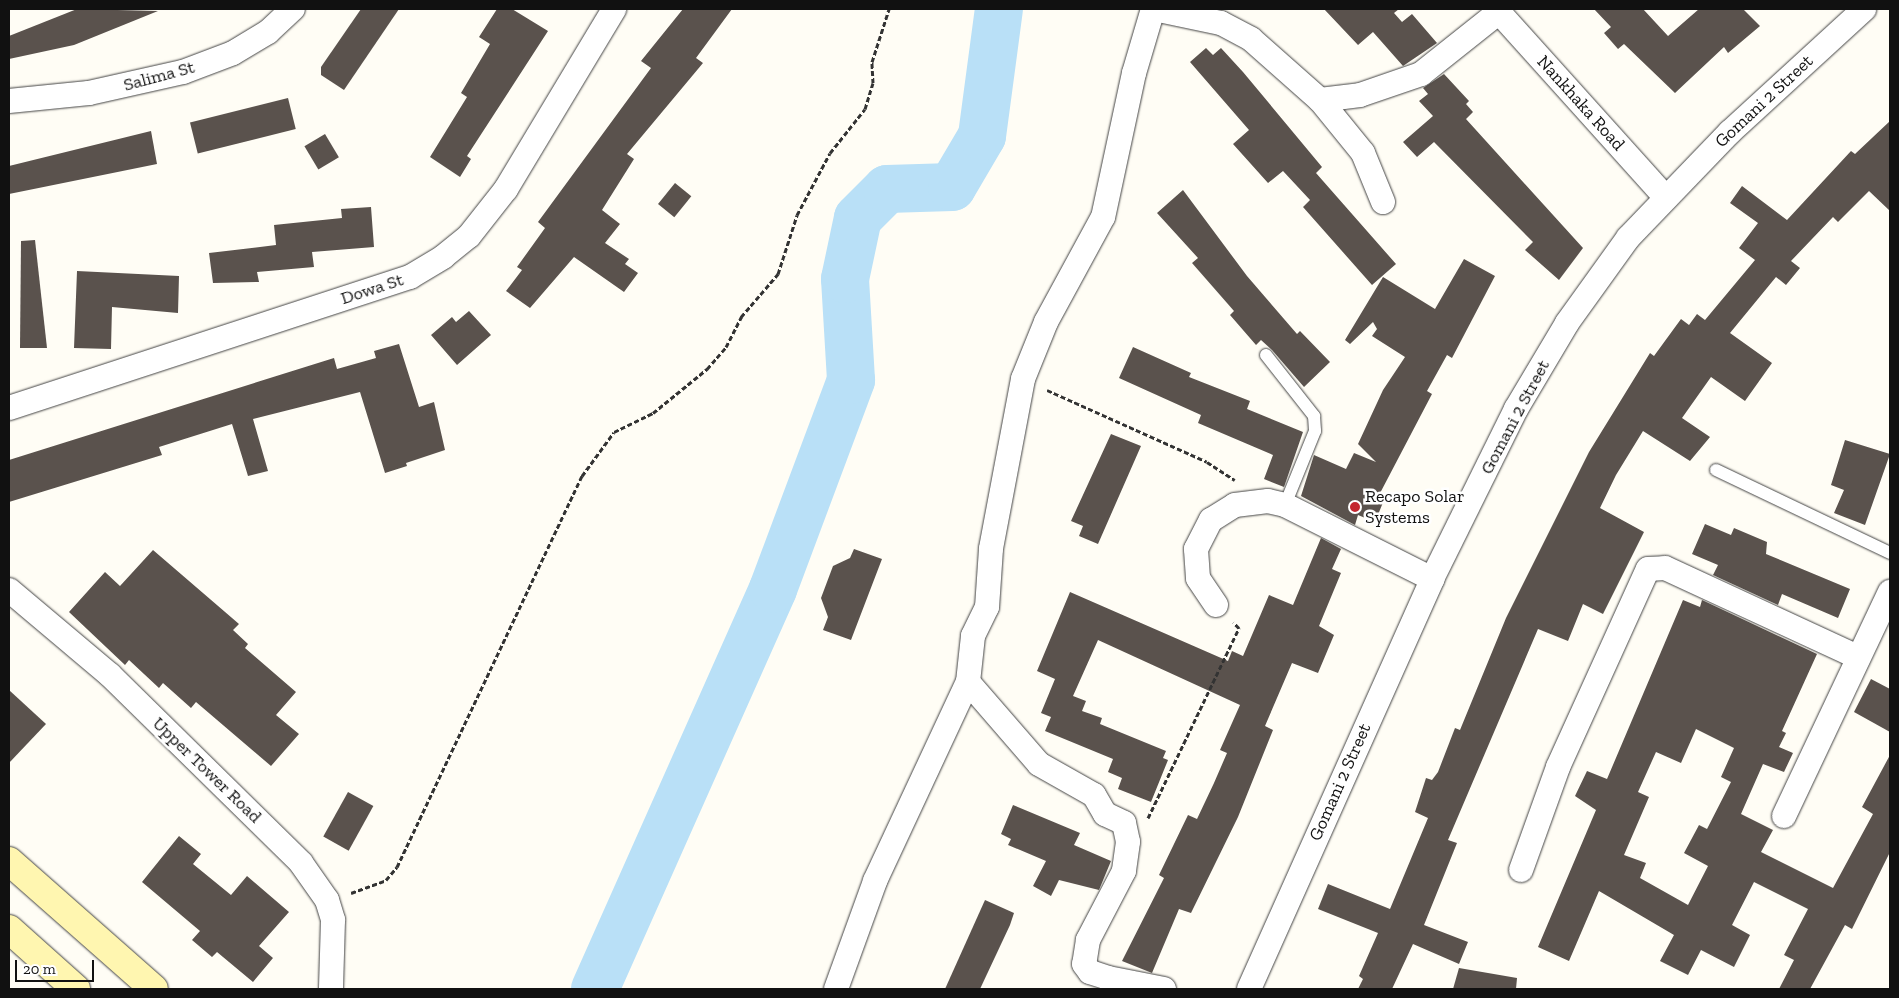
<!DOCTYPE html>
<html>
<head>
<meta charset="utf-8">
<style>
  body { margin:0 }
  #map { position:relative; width:1899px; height:998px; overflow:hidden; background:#fffdf5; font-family:"Zilla Slab",serif }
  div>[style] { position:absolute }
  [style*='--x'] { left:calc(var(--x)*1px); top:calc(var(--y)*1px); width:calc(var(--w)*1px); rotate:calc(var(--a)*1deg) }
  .river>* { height:48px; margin:-24px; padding:0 24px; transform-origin:24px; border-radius:24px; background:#b9e0f7 }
  .building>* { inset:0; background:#5a524d; transform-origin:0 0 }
  .path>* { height:3px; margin-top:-1.5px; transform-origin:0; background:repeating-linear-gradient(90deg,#333 0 5px,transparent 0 7.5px) }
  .roads { filter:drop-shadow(0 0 1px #444) drop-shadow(0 0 1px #444) }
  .lane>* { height:12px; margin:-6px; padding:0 6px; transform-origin:6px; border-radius:6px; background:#fff }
  .street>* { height:24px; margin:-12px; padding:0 12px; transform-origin:12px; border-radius:12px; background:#fff }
  .secondary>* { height:28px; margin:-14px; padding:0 14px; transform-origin:14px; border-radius:14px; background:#fff6b0 }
  .dots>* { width:14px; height:14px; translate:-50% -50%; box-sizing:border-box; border:2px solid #fff; border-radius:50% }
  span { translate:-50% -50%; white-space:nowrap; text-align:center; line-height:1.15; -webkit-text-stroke:5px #fff; paint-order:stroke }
  .street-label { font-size:18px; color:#111 }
  .poi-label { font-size:18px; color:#111 }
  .left { translate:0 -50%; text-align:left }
  .frame { position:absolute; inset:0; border:10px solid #111; pointer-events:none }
  .scale { position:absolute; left:15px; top:960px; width:79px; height:22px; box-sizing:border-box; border:2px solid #111; border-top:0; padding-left:6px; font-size:15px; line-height:18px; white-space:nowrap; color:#111; -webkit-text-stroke:4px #fff; paint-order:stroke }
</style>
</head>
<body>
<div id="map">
  <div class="river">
    <i style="--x:595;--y:989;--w:438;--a:-66"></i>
    <i style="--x:773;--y:589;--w:223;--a:-69.5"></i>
    <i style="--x:851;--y:380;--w:101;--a:-93.4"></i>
    <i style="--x:845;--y:279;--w:62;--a:-78"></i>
    <i style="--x:858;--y:218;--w:41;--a:-45"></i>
    <i style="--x:887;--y:189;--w:65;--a:-1.8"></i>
    <i style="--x:952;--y:187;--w:59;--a:-59.5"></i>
    <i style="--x:982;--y:136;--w:128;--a:-82.4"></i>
  </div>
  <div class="building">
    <i style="clip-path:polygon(77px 9px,158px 11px,74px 45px,9px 59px,9px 36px)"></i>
    <i style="clip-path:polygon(361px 9px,399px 9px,344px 90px,321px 75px,321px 67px)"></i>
    <i style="clip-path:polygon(497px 9px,512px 9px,548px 31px,467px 156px,471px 159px,460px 177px,430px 157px,467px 97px,461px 93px,490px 44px,479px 37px)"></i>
    <i style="clip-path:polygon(683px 9px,732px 9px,696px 58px,703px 63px,627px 154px,634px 159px,602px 210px,620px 224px,605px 243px,629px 259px,625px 264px,638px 273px,624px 292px,574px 257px,530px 308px,506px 291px,522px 270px,517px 267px,545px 228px,538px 222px,651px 68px,641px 61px)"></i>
    <i style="clip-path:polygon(1324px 9px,1399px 9px,1394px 13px,1402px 22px,1412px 14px,1437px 43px,1403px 66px,1373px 32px,1358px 45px)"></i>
    <i style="clip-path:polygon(1594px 9px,1643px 9px,1668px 36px,1699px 9px,1743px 9px,1760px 26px,1728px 53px,1724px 47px,1675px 93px,1624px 44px,1618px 49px,1604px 33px,1611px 27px)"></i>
    <i style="clip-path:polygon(1206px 48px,1213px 55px,1221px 48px,1243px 72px,1322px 167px,1316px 173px,1396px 264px,1372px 285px,1303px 207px,1310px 200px,1283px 171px,1268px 183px,1233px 144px,1249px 130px,1190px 62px)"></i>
    <i style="clip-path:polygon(1444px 74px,1469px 101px,1466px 104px,1473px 112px,1466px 119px,1583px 248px,1559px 280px,1525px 250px,1533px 242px,1434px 142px,1417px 157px,1403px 142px,1433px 116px,1419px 101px,1428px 94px,1423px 88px)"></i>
    <i style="left:288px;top:98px;width:32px;height:101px;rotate:76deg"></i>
    <i style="clip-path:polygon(1890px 121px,1890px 211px,1869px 191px,1838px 222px,1833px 217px,1791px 261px,1800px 268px,1786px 285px,1776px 277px,1730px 333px,1772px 363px,1745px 401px,1711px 377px,1682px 418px,1710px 437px,1690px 461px,1643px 431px,1616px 475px,1600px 508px,1644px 532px,1603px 614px,1583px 604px,1568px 641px,1538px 629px,1448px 840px,1457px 843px,1424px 925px,1468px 942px,1459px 964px,1413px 944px,1392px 989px,1358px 989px,1363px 979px,1359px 976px,1378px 933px,1318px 909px,1328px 884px,1390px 909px,1428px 818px,1415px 812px,1426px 778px,1432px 780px,1438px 772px,1455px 728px,1460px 730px,1506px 618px,1589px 452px,1650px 353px,1654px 356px,1681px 319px,1689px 325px,1697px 314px,1705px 320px,1755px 260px,1739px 248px,1758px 223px,1730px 203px,1742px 186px,1787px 220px,1851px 151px,1855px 154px)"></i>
    <i style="clip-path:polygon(151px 131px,157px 164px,9px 194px,9px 166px)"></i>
    <i style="left:325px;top:134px;width:27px;height:24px;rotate:59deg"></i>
    <i style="left:675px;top:183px;width:21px;height:27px;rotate:39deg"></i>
    <i style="clip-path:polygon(1183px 190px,1247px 276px,1297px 334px,1300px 331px,1330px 362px,1304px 387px,1272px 350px,1261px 340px,1256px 345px,1230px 315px,1234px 311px,1192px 263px,1198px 258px,1157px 213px)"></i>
    <i style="clip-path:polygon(371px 207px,374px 247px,312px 252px,314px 267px,257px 272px,259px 282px,213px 283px,209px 253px,276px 245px,274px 225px,342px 218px,341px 209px)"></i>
    <i style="clip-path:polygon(35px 240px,47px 348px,20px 348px,21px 241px)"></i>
    <i style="clip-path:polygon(1464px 259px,1495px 276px,1452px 358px,1447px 355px,1427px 391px,1432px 394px,1378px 497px,1384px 500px,1375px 522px,1358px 515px,1355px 525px,1301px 496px,1314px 455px,1346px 469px,1354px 453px,1376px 462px,1358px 444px,1383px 390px,1405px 357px,1372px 336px,1377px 329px,1373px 322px,1350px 344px,1345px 340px,1383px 277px,1435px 309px)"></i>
    <i style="clip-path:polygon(77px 271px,179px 276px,178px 313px,112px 307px,111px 349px,74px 348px)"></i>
    <i style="clip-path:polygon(469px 311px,491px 335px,457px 365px,431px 335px,452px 317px,456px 322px)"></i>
    <i style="clip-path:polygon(399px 344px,419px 407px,434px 402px,445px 450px,406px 463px,407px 466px,385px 473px,360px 392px,253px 419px,268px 471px,248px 476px,232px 424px,159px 447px,162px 455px,9px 502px,9px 460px,334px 358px,337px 369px,376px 358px,374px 351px)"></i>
    <i style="clip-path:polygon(1133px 347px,1191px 373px,1189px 377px,1250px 401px,1247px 409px,1303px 432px,1284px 487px,1264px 479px,1273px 455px,1198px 423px,1201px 415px,1119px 378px)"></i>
    <i style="clip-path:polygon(1111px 434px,1141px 446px,1098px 544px,1079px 536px,1083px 526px,1071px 521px)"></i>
    <i style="clip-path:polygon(1845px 440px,1890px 454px,1865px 525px,1834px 513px,1844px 490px,1831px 485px)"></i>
    <i style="clip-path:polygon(1705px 524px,1731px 535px,1734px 528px,1767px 542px,1766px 554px,1850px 589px,1838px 618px,1782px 594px,1778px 605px,1713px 575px,1718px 565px,1692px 554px)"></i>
    <i style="clip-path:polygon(1321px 538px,1341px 549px,1332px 569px,1341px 573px,1319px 626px,1334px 635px,1318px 673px,1292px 663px,1265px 726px,1273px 730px,1238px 817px,1191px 913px,1179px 909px,1152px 973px,1122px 961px,1164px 878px,1159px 875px,1188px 815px,1197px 819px,1214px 783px,1227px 753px,1220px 750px,1240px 705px,1098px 640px,1073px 696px,1086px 701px,1082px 711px,1102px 718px,1100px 724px,1166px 751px,1163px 758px,1168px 760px,1151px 802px,1118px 789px,1122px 778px,1108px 772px,1113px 759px,1045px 731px,1051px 717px,1041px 713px,1055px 679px,1037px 671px,1070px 592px,1228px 661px,1232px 651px,1243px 656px,1269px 595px,1293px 605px)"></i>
    <i style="clip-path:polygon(854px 549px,882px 559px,851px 640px,823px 630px,828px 617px,821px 598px,833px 566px,850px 558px)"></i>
    <i style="clip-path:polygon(153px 550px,239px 624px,233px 630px,248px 644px,245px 648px,296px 692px,276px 715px,299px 734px,271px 766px,196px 702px,191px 708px,163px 683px,159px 688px,129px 660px,125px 665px,69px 612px,105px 572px,120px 586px)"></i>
    <i style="clip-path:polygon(evenodd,1683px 600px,1700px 607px,1702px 600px,1817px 654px,1782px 731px,1786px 733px,1779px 747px,1793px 753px,1784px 772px,1763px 764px,1741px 814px,1773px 830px,1761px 852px,1833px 888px,1873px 814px,1862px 807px,1890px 755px,1890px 852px,1852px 929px,1845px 925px,1810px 989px,1779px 989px,1794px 960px,1784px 955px,1808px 909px,1754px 882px,1732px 925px,1750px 935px,1734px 967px,1701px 950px,1688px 975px,1660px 961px,1674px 935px,1599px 891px,1569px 961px,1538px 947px,1596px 810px,1575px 796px,1587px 771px,1607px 779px,1683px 600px,1696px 729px,1734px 748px,1721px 777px,1731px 782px,1707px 829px,1699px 825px,1684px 853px,1708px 866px,1688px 905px,1640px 878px,1646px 863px,1624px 855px,1649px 797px,1638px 792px,1656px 752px,1681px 763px,1696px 729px)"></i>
    <i style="clip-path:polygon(1871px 679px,1890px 689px,1890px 732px,1854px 712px)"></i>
    <i style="clip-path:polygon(9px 690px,46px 724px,9px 763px)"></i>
    <i style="left:348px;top:792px;width:29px;height:51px;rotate:29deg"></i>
    <i style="clip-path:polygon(1013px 805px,1080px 833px,1074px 845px,1111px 861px,1099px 890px,1059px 880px,1051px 896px,1033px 886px,1046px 861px,1008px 845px,1011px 839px,1001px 834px)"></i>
    <i style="clip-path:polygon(179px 836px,201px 854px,193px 864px,231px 895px,247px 876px,289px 912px,259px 946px,273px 958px,253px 982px,217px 952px,212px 957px,192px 940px,200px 931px,142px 882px)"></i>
    <i style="clip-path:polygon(985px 900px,1014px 913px,1010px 925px,980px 989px,945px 989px)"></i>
    <i style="clip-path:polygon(1459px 968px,1517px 978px,1516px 989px,1453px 989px)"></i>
  </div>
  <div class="path">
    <i style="--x:1047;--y:390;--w:175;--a:24.2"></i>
    <i style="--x:1207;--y:462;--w:33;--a:33"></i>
    <i style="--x:1148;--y:818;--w:211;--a:-64.4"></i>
    <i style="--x:1239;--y:628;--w:8;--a:-135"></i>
    <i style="--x:351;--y:893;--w:37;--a:-20"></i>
    <i style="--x:386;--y:880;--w:17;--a:-50"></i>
    <i style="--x:397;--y:867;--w:433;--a:-64.7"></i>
    <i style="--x:582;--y:476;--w:54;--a:-54"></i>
    <i style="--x:614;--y:432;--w:43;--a:-26"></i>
    <i style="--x:653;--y:413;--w:70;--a:-39.2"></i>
    <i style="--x:707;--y:369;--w:29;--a:-49"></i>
    <i style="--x:726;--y:347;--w:34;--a:-63"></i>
    <i style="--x:741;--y:317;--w:57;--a:-49.3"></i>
    <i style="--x:778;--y:274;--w:62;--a:-72.1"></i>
    <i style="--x:797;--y:215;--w:70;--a:-62"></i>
    <i style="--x:830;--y:153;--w:56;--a:-51.5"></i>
    <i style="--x:865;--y:109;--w:27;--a:-73"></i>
    <i style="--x:873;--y:83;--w:21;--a:-93"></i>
    <i style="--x:872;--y:62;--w:56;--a:-72.2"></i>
  </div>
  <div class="roads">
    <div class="lane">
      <i style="--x:1266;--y:355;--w:78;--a:51.8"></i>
      <i style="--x:1314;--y:416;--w:15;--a:86"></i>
      <i style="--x:1315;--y:431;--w:80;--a:112.1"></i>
      <i style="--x:1716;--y:470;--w:193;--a:25.5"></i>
    </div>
    <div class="street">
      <i style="--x:1153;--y:9;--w:67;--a:106.5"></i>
      <i style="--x:1134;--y:73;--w:147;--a:102.1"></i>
      <i style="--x:1103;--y:217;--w:119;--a:118.5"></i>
      <i style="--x:1046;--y:322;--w:61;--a:112"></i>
      <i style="--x:1023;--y:379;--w:173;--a:100.7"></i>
      <i style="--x:991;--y:549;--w:58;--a:93.9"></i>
      <i style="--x:987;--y:607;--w:32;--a:116"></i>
      <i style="--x:973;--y:636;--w:46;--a:96.2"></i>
      <i style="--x:968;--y:682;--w:108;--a:49.1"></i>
      <i style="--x:1039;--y:764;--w:63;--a:29.4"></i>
      <i style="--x:1094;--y:795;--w:22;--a:60"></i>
      <i style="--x:1105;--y:814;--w:21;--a:25"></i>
      <i style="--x:1124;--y:823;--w:19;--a:78"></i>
      <i style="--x:1128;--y:842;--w:29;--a:98"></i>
      <i style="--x:1124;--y:871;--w:78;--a:117.6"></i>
      <i style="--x:1088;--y:940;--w:24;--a:99"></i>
      <i style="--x:1084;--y:964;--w:10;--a:53"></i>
      <i style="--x:1090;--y:972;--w:19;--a:18"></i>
      <i style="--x:1108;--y:978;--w:57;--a:11.1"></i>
      <i style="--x:1154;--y:9;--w:68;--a:11.8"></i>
      <i style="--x:1221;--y:23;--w:34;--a:28"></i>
      <i style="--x:1251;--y:39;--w:92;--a:41.5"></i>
      <i style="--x:1320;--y:100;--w:40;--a:-7.1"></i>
      <i style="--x:1360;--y:95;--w:65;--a:-19"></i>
      <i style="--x:1421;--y:74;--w:100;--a:-38.5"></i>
      <i style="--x:1496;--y:9;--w:254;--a:48"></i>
      <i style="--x:1320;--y:100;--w:68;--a:50.9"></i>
      <i style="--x:1363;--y:153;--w:53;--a:67.8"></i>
      <i style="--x:9;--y:101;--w:80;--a:-5.7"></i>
      <i style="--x:89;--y:93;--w:96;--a:-12.6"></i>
      <i style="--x:183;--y:72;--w:53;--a:-20.8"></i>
      <i style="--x:233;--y:53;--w:41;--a:-31"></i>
      <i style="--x:268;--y:32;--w:34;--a:-43"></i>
      <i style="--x:9;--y:408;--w:422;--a:-18.1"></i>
      <i style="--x:410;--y:277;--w:39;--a:-31"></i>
      <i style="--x:443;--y:257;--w:33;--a:-39"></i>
      <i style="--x:469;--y:236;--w:60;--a:-51.8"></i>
      <i style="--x:506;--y:189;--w:210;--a:-59"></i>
      <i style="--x:9;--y:590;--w:132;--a:40.1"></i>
      <i style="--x:110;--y:675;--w:268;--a:44.5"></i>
      <i style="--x:301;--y:863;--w:45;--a:54.9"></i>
      <i style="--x:327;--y:900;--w:21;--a:73"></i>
      <i style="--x:333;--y:920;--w:69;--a:91.7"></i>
      <i style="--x:1216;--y:605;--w:32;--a:-124"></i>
      <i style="--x:1198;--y:578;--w:29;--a:-94"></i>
      <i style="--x:1196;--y:549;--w:33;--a:-63"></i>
      <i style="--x:1211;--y:520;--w:28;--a:-32"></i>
      <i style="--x:1235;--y:505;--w:33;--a:-7"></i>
      <i style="--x:1268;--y:501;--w:17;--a:13"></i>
      <i style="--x:1285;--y:505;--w:165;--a:26.7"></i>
      <i style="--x:1784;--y:816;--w:248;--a:-64.7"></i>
      <i style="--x:1521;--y:870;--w:109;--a:-70.2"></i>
      <i style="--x:1558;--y:767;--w:217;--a:-65.6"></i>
      <i style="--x:1648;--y:569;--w:17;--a:-3"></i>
      <i style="--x:1665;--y:568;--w:213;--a:24.8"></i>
      <i style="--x:836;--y:989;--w:115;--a:-70.1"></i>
      <i style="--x:875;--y:881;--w:220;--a:-65"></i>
      <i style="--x:1249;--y:989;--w:449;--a:-65.9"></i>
      <i style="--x:1432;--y:579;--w:190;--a:-63.7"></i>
      <i style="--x:1516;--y:409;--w:100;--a:-59.3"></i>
      <i style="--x:1567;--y:323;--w:105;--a:-54.3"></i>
      <i style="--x:1628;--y:238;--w:147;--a:-46.1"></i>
      <i style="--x:1730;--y:132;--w:182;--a:-42.5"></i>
    </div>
    <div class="secondary">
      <i style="--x:9;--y:861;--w:193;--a:41.4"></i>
      <i style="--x:9;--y:929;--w:90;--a:41.8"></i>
    </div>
  </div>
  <div class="dots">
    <i style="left:1355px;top:507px;background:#c4262e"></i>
  </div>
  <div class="street-label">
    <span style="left:159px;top:76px;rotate:-15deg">Salima St</span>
    <span style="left:1764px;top:101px;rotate:-43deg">Gomani 2 Street</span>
    <span style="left:1581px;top:103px;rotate:48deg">Nankhaka Road</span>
    <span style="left:372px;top:289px;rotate:-18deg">Dowa St</span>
    <span style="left:1515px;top:417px;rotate:-62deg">Gomani 2 Street</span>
    <span style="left:207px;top:770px;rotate:44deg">Upper Tower Road</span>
    <span style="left:1340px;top:782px;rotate:-66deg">Gomani 2 Street</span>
  </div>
  <div class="poi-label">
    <span class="left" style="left:1365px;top:507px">Recapo Solar<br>Systems</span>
  </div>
  <div class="frame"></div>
  <div class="scale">20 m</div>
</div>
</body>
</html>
